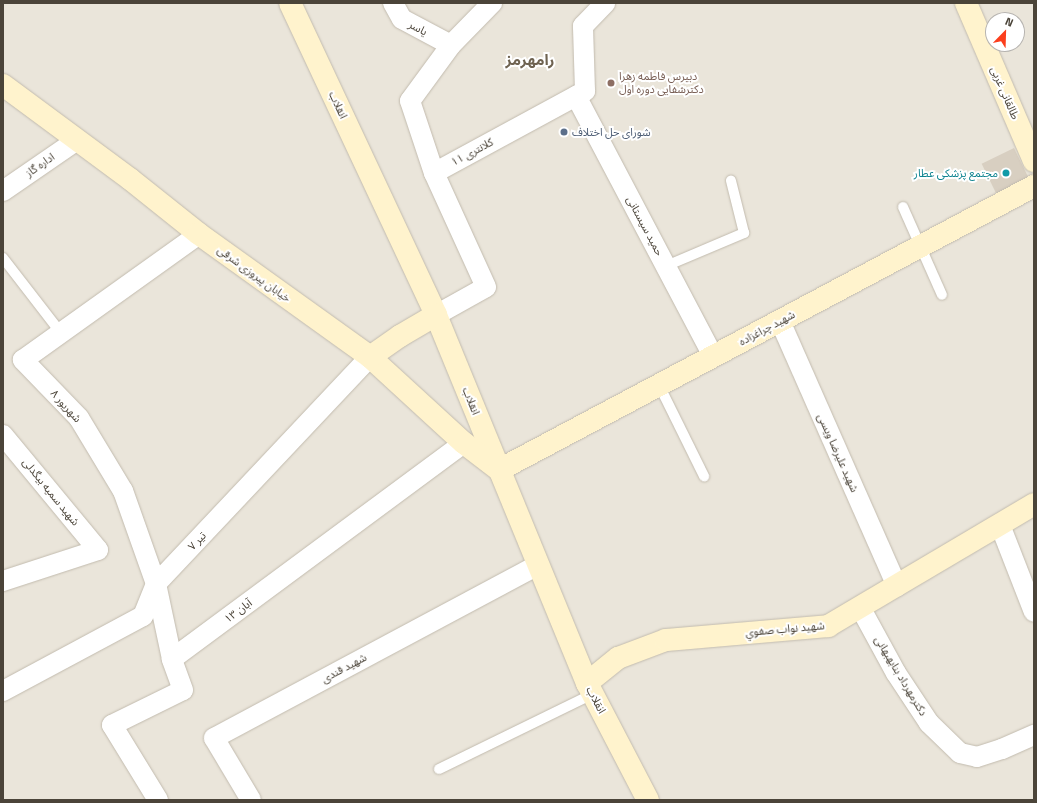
<!DOCTYPE html>
<html>
<head>
<meta charset="utf-8">
<style>
  body { margin:0 }
  #map { position:relative; width:1037px; height:803px; overflow:hidden; background:#f6f3ec; font-family:"Titillium Web","Noto Sans Arabic",sans-serif }
  div>[style] { position:absolute }
  [style*='--x'] { left:calc(var(--x)*1px); top:calc(var(--y)*1px); width:calc(var(--w)*1px); rotate:calc(var(--a)*1deg) }
  .residential>* { inset:0; background:#eae5da }
  .building>* { inset:0; background:#d8cfc1; transform-origin:0 0 }
  .roads { filter:drop-shadow(0 0 1px #c2bbae) drop-shadow(0 0 1px #c2bbae) }
  .lane>* { height:10px; margin:-5px; padding:0 5px; transform-origin:5px; border-radius:5px; background:#fff }
  .street>* { height:20px; margin:-10px; padding:0 10px; transform-origin:10px; border-radius:10px; background:#fff }
  .secondary>* { height:22px; margin:-11px; padding:0 11px; transform-origin:11px; border-radius:11px; background:#fff3cd }
  .dots>* { width:11px; height:11px; translate:-50% -50%; box-sizing:border-box; border:2px solid #fff; border-radius:50% }
  span { translate:-50% -50%; white-space:nowrap; text-align:center; line-height:1.15; -webkit-text-stroke:4px #fff; paint-order:stroke }
  .street-label { font-size:11px; color:#4b4439 }
  .education-label { font-size:11px; color:#785e54 }
  .left { translate:0 -50%; text-align:left }
  .service-label { font-size:11px; color:#4e5e75 }
  .culture-label { font-size:11px; color:#0d838f }
  .right { translate:-100% -50%; text-align:right }
  .district-label { font-size:15px; color:#6e6250; font-weight:700 }
  .frame { position:absolute; inset:0; border:4px solid #4b4439; pointer-events:none }
  .north { position:absolute; left:985px; top:12px; width:40px; height:40px; box-sizing:border-box; background:#fff; border:1px solid #b7b4b0; border-radius:50%; rotate:23deg; font-size:11px; font-weight:700; line-height:16px; text-align:center; color:#4b4439 }
  .north::after { content:''; display:block; margin:auto; width:14px; height:18px; background:#fc3f1d; clip-path:polygon(50% 0,100% 100%,50% 72%,0 100%) }
</style>
</head>
<body>
<div id="map">
  <div class="residential">
    <i style="clip-path:polygon(evenodd,3px 3px,1034px 3px,1034px 800px,3px 800px,3px 3px,993px 20px,1017px 20px,1017px 44px,993px 44px,993px 20px)"></i>
  </div>
  <div class="building">
    <i style="left:1014px;top:148px;width:34px;height:36px;rotate:64deg"></i>
  </div>
  <div class="roads">
    <div class="lane">
      <i style="--x:903;--y:207;--w:96;--a:66.1"></i>
      <i style="--x:3;--y:258;--w:95;--a:52.3"></i>
      <i style="--x:666;--y:266;--w:85;--a:-22.9"></i>
      <i style="--x:744;--y:233;--w:54;--a:-104"></i>
      <i style="--x:659;--y:385;--w:102;--a:63.7"></i>
      <i style="--x:439;--y:769;--w:171;--a:-26"></i>
    </div>
    <div class="street">
      <i style="--x:393;--y:3;--w:18;--a:61"></i>
      <i style="--x:402;--y:19;--w:55;--a:28"></i>
      <i style="--x:576;--y:96;--w:294;--a:62.2"></i>
      <i style="--x:434;--y:173;--w:172;--a:-28.5"></i>
      <i style="--x:585;--y:91;--w:65;--a:-91.8"></i>
      <i style="--x:583;--y:26;--w:32;--a:-46"></i>
      <i style="--x:3;--y:191;--w:90;--a:-34.6"></i>
      <i style="--x:436;--y:315;--w:57;--a:-29.2"></i>
      <i style="--x:486;--y:287;--w:125;--a:-114.5"></i>
      <i style="--x:434;--y:173;--w:76;--a:-108.4"></i>
      <i style="--x:410;--y:101;--w:69;--a:-53.8"></i>
      <i style="--x:451;--y:45;--w:59;--a:-45.7"></i>
      <i style="--x:780;--y:321;--w:290;--a:66.2"></i>
      <i style="--x:3;--y:435;--w:149;--a:50.4"></i>
      <i style="--x:98;--y:550;--w:100;--a:161.9"></i>
      <i style="--x:1000;--y:525;--w:93;--a:68.7"></i>
      <i style="--x:860;--y:607;--w:75;--a:61.4"></i>
      <i style="--x:896;--y:673;--w:60;--a:56.6"></i>
      <i style="--x:929;--y:723;--w:43;--a:44.1"></i>
      <i style="--x:960;--y:753;--w:17;--a:13"></i>
      <i style="--x:977;--y:757;--w:26;--a:-18"></i>
      <i style="--x:1002;--y:749;--w:35;--a:-24"></i>
      <i style="--x:172;--y:659;--w:77;--a:-102"></i>
      <i style="--x:156;--y:584;--w:99;--a:-109.5"></i>
      <i style="--x:123;--y:491;--w:85;--a:-121.1"></i>
      <i style="--x:79;--y:418;--w:81;--a:-134"></i>
      <i style="--x:23;--y:360;--w:216;--a:-35.6"></i>
      <i style="--x:3;--y:691;--w:159;--a:-28.2"></i>
      <i style="--x:143;--y:616;--w:35;--a:-68"></i>
      <i style="--x:156;--y:584;--w:312;--a:-46.7"></i>
      <i style="--x:158;--y:800;--w:88;--a:-121.5"></i>
      <i style="--x:112;--y:725;--w:79;--a:-26.2"></i>
      <i style="--x:183;--y:690;--w:33;--a:-110"></i>
      <i style="--x:172;--y:659;--w:363;--a:-36.5"></i>
      <i style="--x:251;--y:800;--w:72;--a:-120.8"></i>
      <i style="--x:214;--y:738;--w:367;--a:-28.1"></i>
    </div>
    <div class="secondary">
      <i style="--x:290;--y:3;--w:344;--a:64.9"></i>
      <i style="--x:436;--y:315;--w:398;--a:67.7"></i>
      <i style="--x:587;--y:683;--w:132;--a:62.5"></i>
      <i style="--x:966;--y:3;--w:172;--a:66.7"></i>
      <i style="--x:3;--y:85;--w:158;--a:36.5"></i>
      <i style="--x:130;--y:179;--w:88;--a:38.6"></i>
      <i style="--x:199;--y:234;--w:211;--a:35.7"></i>
      <i style="--x:370;--y:357;--w:127;--a:42.5"></i>
      <i style="--x:464;--y:443;--w:44;--a:37.6"></i>
      <i style="--x:499;--y:470;--w:606;--a:-27.96"></i>
      <i style="--x:370;--y:357;--w:37;--a:-35"></i>
      <i style="--x:400;--y:336;--w:42;--a:-30.3"></i>
      <i style="--x:587;--y:683;--w:40;--a:-39"></i>
      <i style="--x:618;--y:658;--w:51;--a:-20.6"></i>
      <i style="--x:666;--y:640;--w:163;--a:-4.9"></i>
      <i style="--x:828;--y:626;--w:239;--a:-30.6"></i>
    </div>
  </div>
  <div class="dots">
    <i style="left:611px;top:83px;background:#8d6e63"></i>
    <i style="left:564px;top:132px;background:#5c6f8a"></i>
    <i style="left:1006px;top:173px;background:#0f9aa8"></i>
  </div>
  <div class="street-label">
    <span style="left:418px;top:28px;rotate:28deg">یاسر</span>
    <span style="left:1005px;top:93px;rotate:67deg">طالقانی غربی</span>
    <span style="left:338px;top:105px;rotate:65deg">انقلاب</span>
    <span style="left:472px;top:152px;rotate:-28deg">کلانتری ۱۱</span>
    <span style="left:40px;top:165px;rotate:-35deg">اداره گاز</span>
    <span style="left:645px;top:226px;rotate:62deg">حمید سیستانی</span>
    <span style="left:254px;top:274px;rotate:36deg">خیابان پیروزی شرقی</span>
    <span style="left:767px;top:328px;rotate:-28deg">شهید چراغزاده</span>
    <span style="left:471px;top:401px;rotate:68deg">انقلاب</span>
    <span style="left:66px;top:406px;rotate:48deg">۸ شهریور</span>
    <span style="left:838px;top:453px;rotate:66deg">شهید علیرضا ویسی</span>
    <span style="left:51px;top:492px;rotate:51deg">شهید سمیه بیگدلی</span>
    <span style="left:197px;top:541px;rotate:-47deg">۷ تیر</span>
    <span style="left:238px;top:611px;rotate:-37deg">۱۳ آبان</span>
    <span style="left:785px;top:629px;rotate:-5deg">شهید نواب صفوي</span>
    <span style="left:344px;top:668px;rotate:-28deg">شهید قندی</span>
    <span style="left:901px;top:676px;rotate:59deg">دکترمهرداد بنابهبهانی</span>
    <span style="left:596px;top:700px;rotate:62deg">انقلاب</span>
  </div>
  <div class="education-label">
    <span class="left" style="left:619px;top:83px">دبیرس فاطمه زهرا<br>دکترشفایی دوره اول</span>
  </div>
  <div class="service-label">
    <span class="left" style="left:572px;top:132px">شورای حل اختلاف</span>
  </div>
  <div class="culture-label">
    <span class="right" style="left:998px;top:173px">مجتمع پزشکی عطار</span>
  </div>
  <div class="district-label">
    <span style="left:530px;top:60px">رامهرمز</span>
  </div>
  <div class="frame"></div>
  <div class="north">N</div>
</div>
</body>
</html>
